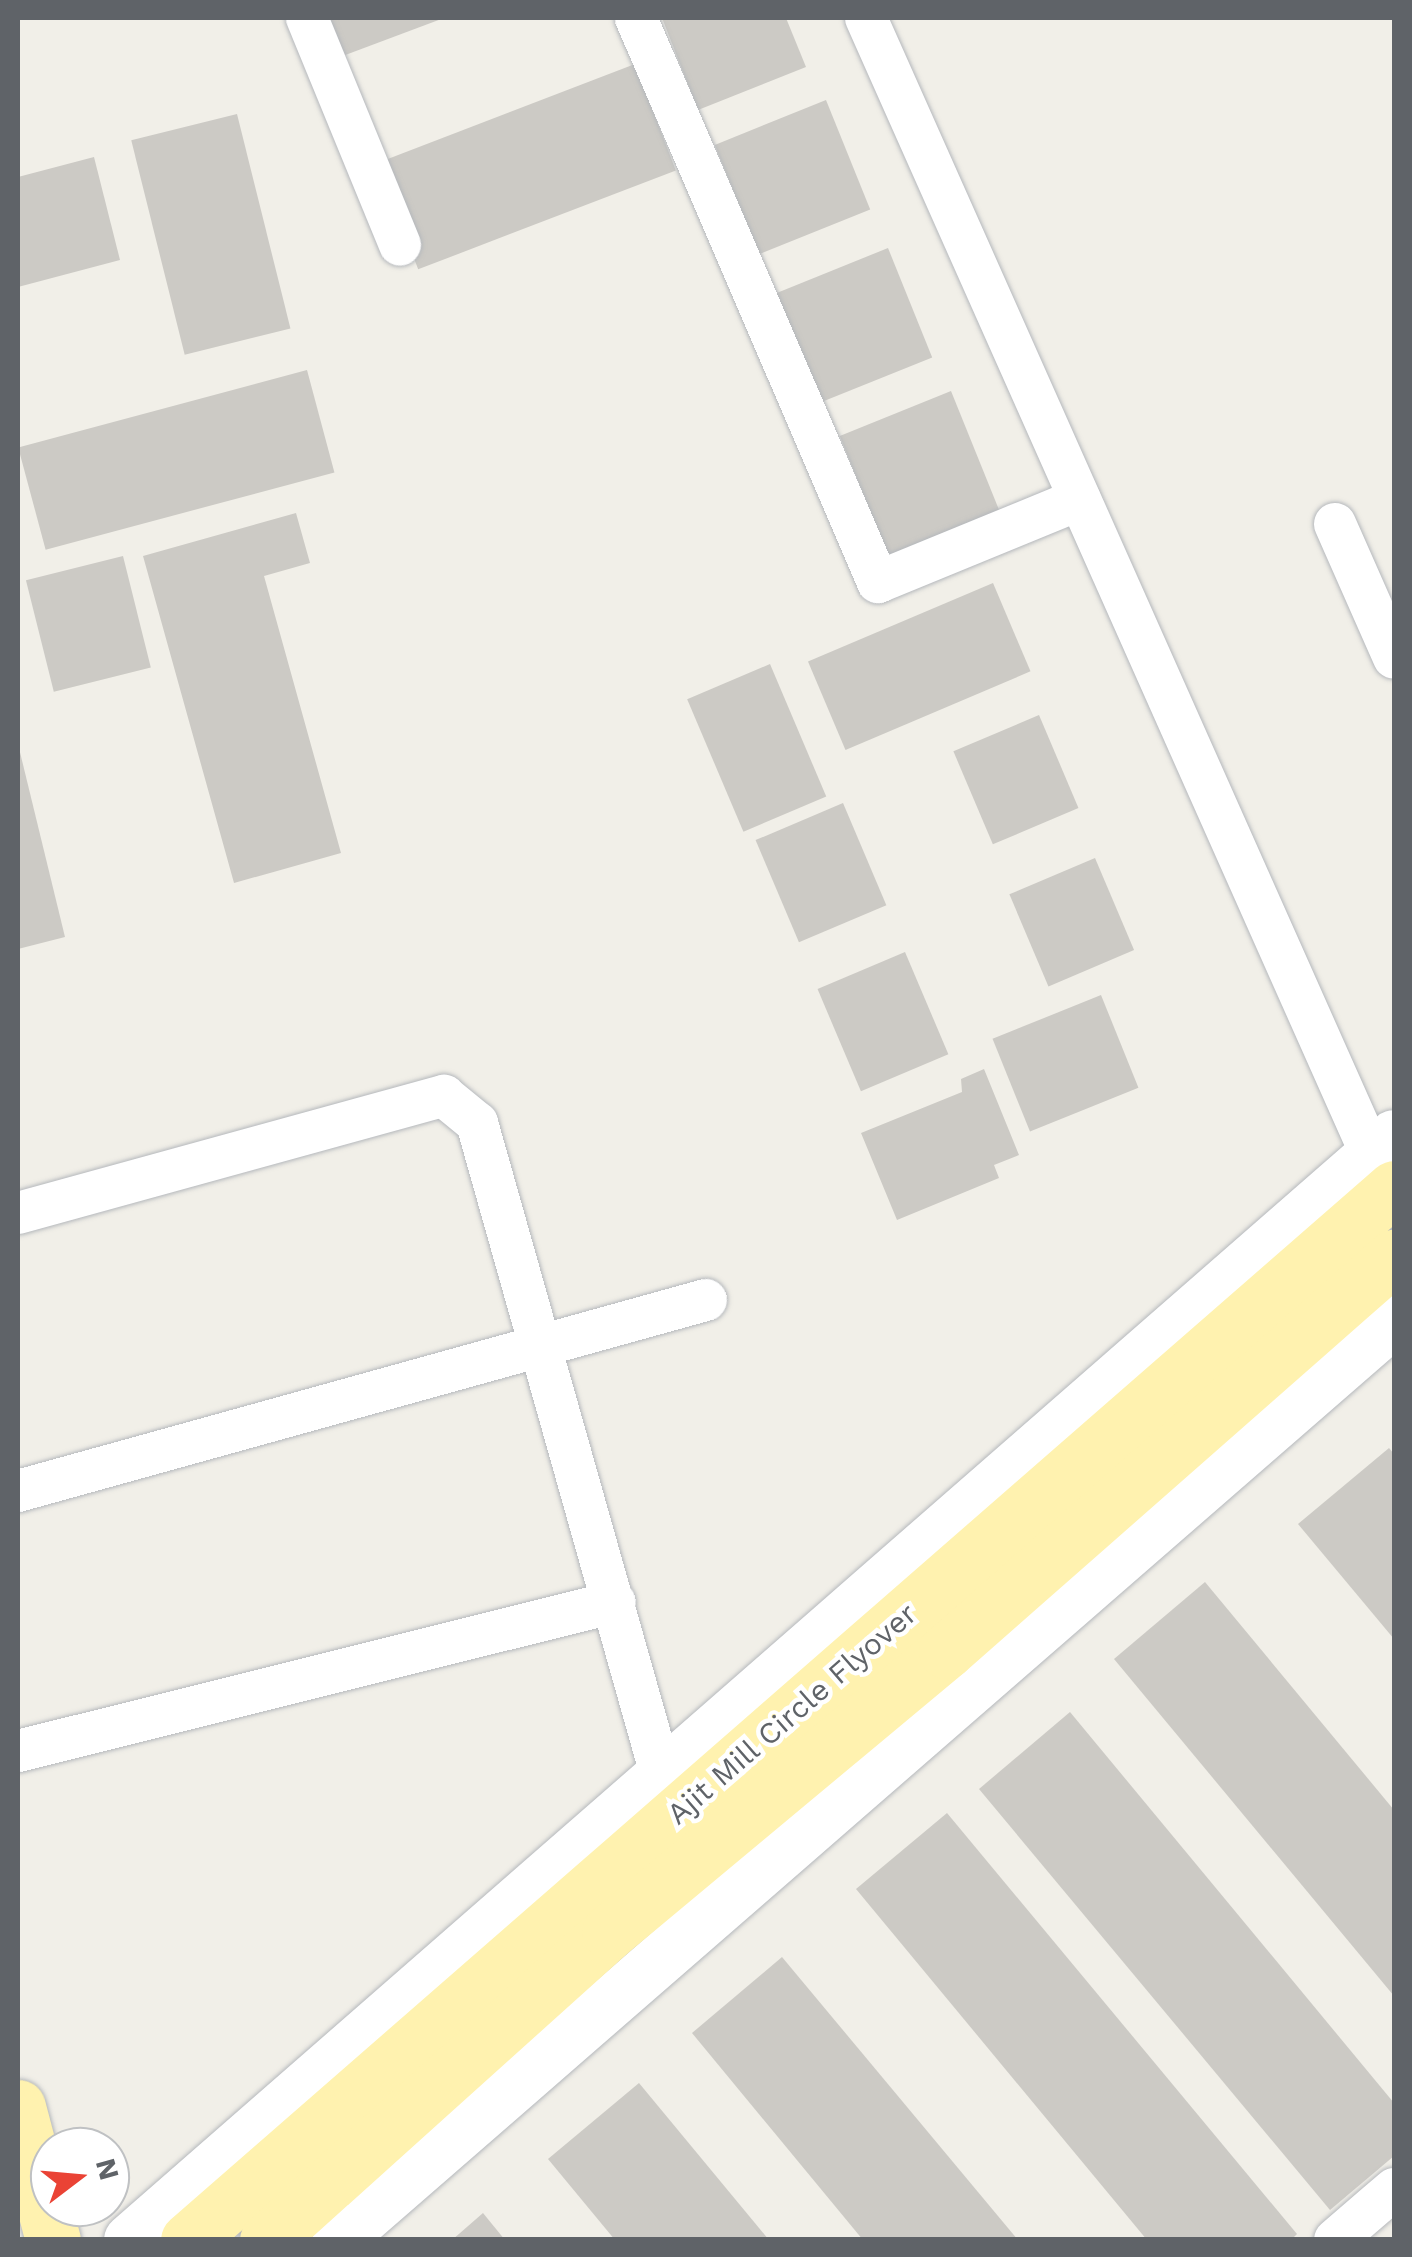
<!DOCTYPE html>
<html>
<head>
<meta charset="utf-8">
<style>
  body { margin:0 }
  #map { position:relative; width:1412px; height:2257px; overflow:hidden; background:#f1efe8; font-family:"Work Sans",sans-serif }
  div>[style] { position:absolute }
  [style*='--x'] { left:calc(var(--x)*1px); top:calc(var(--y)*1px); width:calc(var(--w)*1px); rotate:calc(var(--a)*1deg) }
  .building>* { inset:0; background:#cccac5; transform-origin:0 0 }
  .roads { filter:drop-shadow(0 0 2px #b5b8bc) drop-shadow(0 0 2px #b5b8bc) }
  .minor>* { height:42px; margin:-21px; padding:0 21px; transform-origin:21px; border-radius:21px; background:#fff }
  .tertiary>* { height:52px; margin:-26px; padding:0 26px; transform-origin:26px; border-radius:26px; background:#fff }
  .primary>* { height:55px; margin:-27.5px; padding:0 27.5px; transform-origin:27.5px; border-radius:27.5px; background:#fff2af }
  span { translate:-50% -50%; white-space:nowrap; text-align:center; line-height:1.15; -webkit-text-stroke:9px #fff; paint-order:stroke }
  .street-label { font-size:30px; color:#5f6368 }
  .frame { position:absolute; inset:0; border:20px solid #5f6368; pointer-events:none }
  .north { position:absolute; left:30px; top:2127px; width:100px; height:100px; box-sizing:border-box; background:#fff; border:2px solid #bfc1c3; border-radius:50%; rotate:74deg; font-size:28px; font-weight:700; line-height:40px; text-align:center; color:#5f6368 }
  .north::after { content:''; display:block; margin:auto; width:35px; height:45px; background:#ea4335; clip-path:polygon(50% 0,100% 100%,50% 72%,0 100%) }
</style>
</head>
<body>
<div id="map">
  <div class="building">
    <i style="clip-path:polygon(315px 18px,444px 18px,332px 60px)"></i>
    <i style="clip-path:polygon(662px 18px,786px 18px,806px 67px,698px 110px)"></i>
    <i style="left:635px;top:64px;width:114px;height:276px;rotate:69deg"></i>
    <i style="left:826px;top:100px;width:118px;height:120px;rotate:68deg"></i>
    <i style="left:237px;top:114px;width:221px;height:109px;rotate:76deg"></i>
    <i style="clip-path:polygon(94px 157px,120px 260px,18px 287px,18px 177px)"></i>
    <i style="left:888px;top:248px;width:118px;height:120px;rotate:68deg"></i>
    <i style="left:307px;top:370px;width:106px;height:299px;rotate:75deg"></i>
    <i style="left:951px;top:391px;width:131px;height:120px;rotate:68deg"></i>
    <i style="clip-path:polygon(296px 513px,310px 563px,264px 576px,341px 853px,234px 883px,143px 556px)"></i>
    <i style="left:123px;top:556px;width:115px;height:100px;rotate:76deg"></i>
    <i style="left:993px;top:583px;width:96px;height:201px;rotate:67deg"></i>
    <i style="left:770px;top:664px;width:144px;height:90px;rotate:67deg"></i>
    <i style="left:1039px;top:715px;width:101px;height:93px;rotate:67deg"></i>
    <i style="clip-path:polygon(18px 744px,65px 937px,18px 949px)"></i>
    <i style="left:843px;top:803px;width:111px;height:95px;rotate:67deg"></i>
    <i style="left:1095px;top:858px;width:100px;height:93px;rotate:67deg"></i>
    <i style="left:905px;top:952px;width:111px;height:95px;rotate:67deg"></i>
    <i style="left:1101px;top:995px;width:100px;height:117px;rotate:68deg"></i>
    <i style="clip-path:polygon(984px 1069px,1019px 1155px,994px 1165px,999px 1178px,897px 1220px,861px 1133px,962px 1092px,961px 1079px)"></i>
    <i style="clip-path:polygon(1389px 1448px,1394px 1454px,1394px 1639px,1298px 1524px)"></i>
    <i style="clip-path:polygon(1205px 1582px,1394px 1810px,1394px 1996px,1114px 1659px)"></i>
    <i style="clip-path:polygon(1070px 1712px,1394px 2103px,1394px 2156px,1330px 2210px,979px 1789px)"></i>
    <i style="clip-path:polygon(947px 1813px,1297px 2234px,1291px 2240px,1147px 2240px,856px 1889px)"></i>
    <i style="clip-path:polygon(782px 1957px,1018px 2240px,863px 2240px,692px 2033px)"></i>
    <i style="clip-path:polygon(639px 2083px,769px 2240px,615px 2240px,548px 2159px)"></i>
    <i style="clip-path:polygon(483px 2213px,505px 2240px,452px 2240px)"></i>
  </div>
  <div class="roads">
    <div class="minor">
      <i style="--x:307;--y:18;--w:245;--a:67.7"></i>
      <i style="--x:636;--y:18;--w:614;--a:66.78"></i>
      <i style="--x:878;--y:582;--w:218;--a:-22.3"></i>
      <i style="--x:866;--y:18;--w:1245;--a:66.03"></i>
      <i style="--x:1335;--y:524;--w:146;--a:66.2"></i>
      <i style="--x:18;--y:1213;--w:442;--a:-15.4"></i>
      <i style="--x:444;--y:1096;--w:43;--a:39.3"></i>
      <i style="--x:477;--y:1123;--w:677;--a:74.22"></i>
      <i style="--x:18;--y:1491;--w:714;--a:-15.52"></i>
      <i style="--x:18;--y:1751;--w:615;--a:-14.01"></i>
      <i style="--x:1335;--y:2240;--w:78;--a:-40.8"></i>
    </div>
    <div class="tertiary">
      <i style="--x:130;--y:2240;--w:1678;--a:-41.13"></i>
      <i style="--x:338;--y:2240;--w:1400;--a:-41.03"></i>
    </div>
    <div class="primary">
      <i style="--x:18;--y:2107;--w:138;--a:75.3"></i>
      <i style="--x:188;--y:2240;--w:1600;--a:-41.1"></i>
      <i style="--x:267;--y:2240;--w:460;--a:-42"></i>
      <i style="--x:609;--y:1932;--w:439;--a:-39.8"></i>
      <i style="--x:946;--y:1651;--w:597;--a:-41.33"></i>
    </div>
  </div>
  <div class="street-label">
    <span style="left:792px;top:1714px;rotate:-41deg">Ajit Mill Circle Flyover</span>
  </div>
  <div class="frame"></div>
  <div class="north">N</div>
</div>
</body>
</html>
